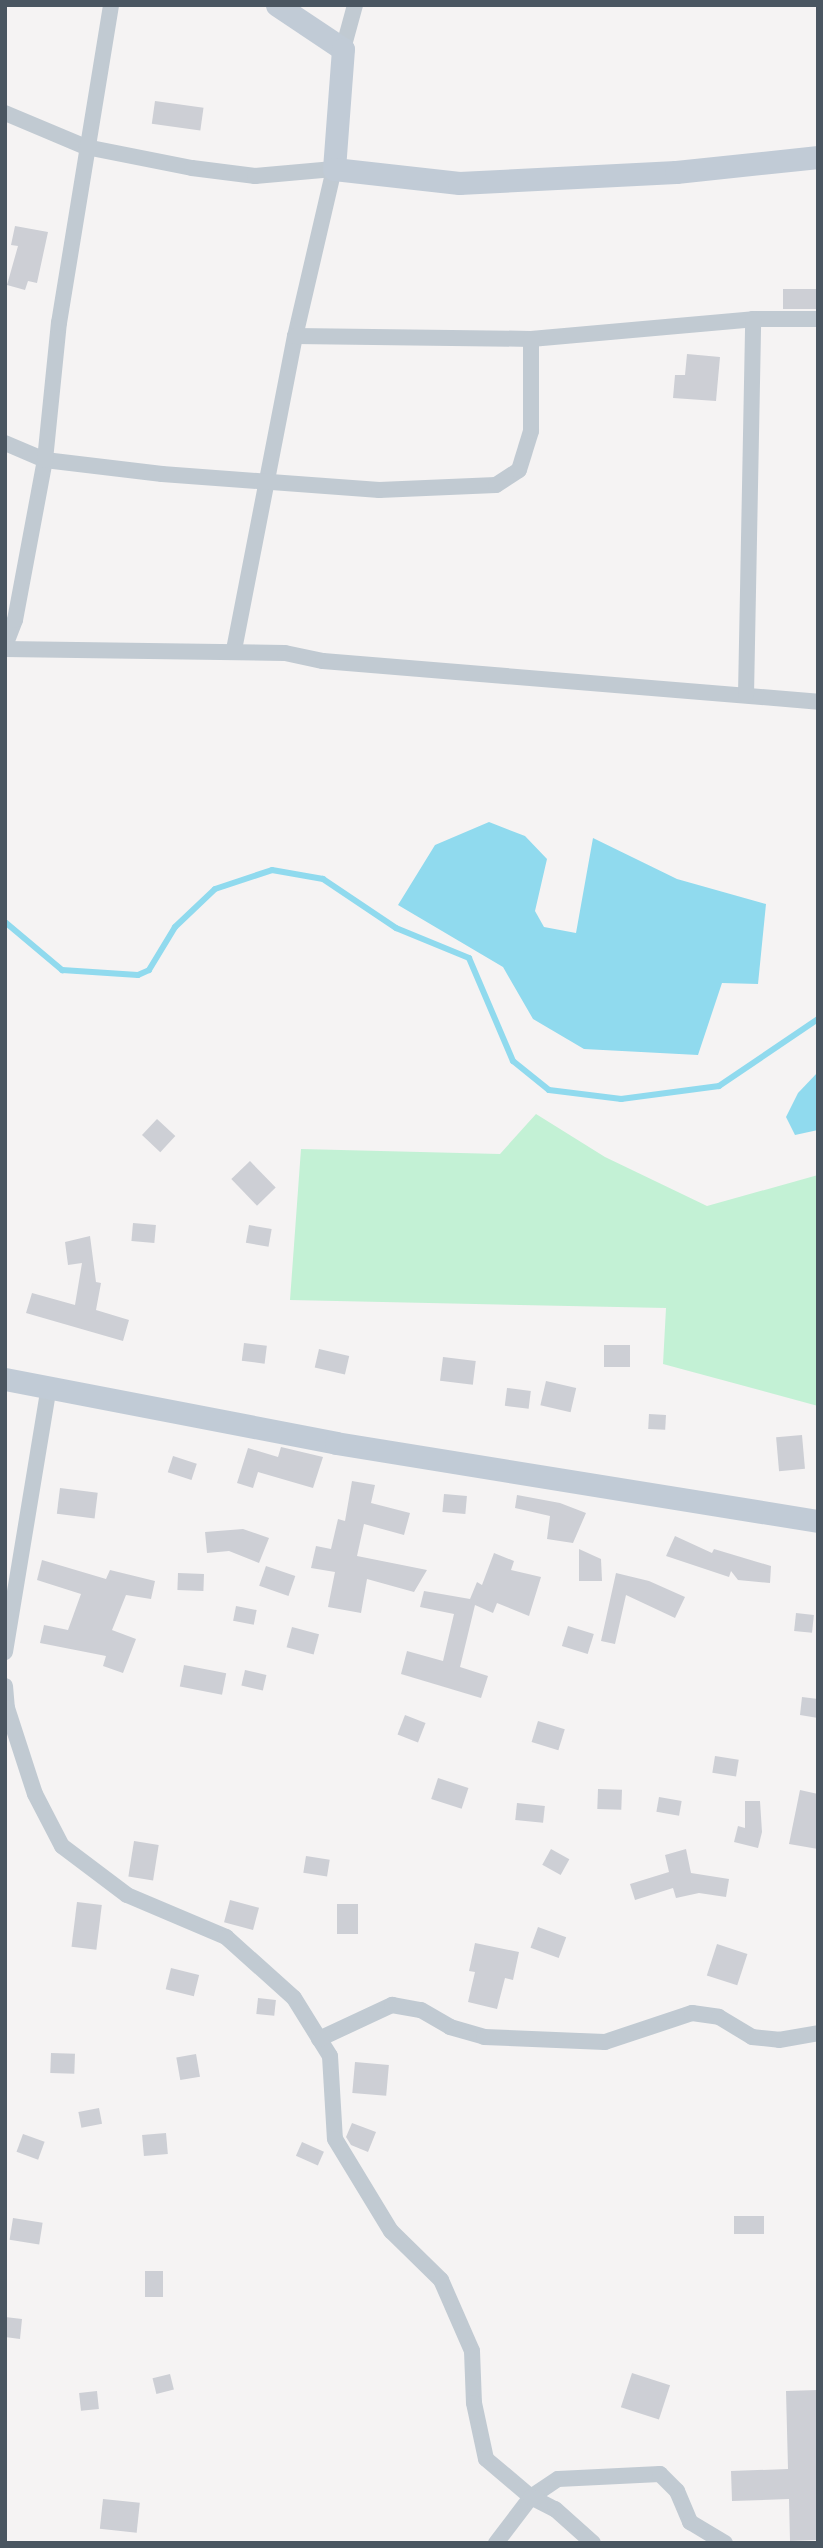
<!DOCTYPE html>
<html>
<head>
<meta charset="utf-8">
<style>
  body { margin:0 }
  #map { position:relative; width:823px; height:2548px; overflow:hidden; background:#f5f3f3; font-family:Karla,sans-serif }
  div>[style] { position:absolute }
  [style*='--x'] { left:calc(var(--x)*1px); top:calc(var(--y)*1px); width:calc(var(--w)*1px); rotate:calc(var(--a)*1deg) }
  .green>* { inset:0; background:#c3f1d5 }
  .water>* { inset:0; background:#90daee }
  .stream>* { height:6px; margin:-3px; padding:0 3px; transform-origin:3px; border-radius:3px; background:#90daee }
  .building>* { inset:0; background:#cdcfd5; transform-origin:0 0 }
  .street>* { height:16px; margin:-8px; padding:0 8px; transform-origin:8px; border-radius:8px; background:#c1cad2 }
  .secondary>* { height:23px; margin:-11.5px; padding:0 11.5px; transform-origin:11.5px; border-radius:11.5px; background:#c1cbd6 }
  span { translate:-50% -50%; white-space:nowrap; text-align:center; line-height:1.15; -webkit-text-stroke:5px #fff; paint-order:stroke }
  .frame { position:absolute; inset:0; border:7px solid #4a5661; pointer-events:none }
</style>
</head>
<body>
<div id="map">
  <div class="green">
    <i style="clip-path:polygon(536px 1114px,605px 1157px,707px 1206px,818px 1175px,818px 1406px,663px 1364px,666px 1308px,290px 1300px,301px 1149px,500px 1154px)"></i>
  </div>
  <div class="water">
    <i style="clip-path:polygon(489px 822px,525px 836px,547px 859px,535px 911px,544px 927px,576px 933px,593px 838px,677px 879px,766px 904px,758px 984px,722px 983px,698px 1055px,584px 1049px,533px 1019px,503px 967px,398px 905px,435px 845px)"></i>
    <i style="clip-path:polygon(818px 1072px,818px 1130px,795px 1135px,786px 1117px,798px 1093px)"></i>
  </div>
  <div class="stream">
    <i style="--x:5;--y:922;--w:75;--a:40.1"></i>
    <i style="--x:62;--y:970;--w:76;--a:3.8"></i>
    <i style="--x:138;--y:975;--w:12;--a:-24"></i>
    <i style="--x:149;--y:970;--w:50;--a:-58.8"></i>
    <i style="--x:175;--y:927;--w:55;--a:-43.5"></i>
    <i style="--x:215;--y:889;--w:60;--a:-18.4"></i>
    <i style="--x:272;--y:870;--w:52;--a:10"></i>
    <i style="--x:323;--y:879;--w:88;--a:33.9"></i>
    <i style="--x:396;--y:928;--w:79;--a:22.3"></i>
    <i style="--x:469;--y:958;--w:112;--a:66.9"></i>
    <i style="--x:513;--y:1061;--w:46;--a:38.9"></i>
    <i style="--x:549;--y:1090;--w:73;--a:7.1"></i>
    <i style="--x:621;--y:1099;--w:99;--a:-7.6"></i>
    <i style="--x:719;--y:1086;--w:120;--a:-34.1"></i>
  </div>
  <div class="building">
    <i style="left:155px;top:101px;width:49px;height:23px;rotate:8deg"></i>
    <i style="clip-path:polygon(15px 226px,48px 232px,37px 283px,28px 281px,25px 290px,7px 285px,18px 246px,11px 245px)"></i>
    <i style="left:818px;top:289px;width:20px;height:35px;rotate:90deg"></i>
    <i style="clip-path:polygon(687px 354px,720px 357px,716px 401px,673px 398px,675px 375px,685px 375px)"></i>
    <i style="left:157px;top:1119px;width:25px;height:22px;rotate:43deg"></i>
    <i style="left:250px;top:1161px;width:37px;height:26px;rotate:46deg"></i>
    <i style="left:133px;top:1223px;width:23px;height:18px;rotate:5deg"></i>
    <i style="left:249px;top:1225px;width:23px;height:18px;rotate:10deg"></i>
    <i style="clip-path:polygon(90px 1236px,96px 1282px,101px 1283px,96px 1310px,129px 1320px,123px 1341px,26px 1313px,32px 1293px,75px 1305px,82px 1263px,68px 1265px,65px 1242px)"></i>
    <i style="left:244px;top:1343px;width:23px;height:18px;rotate:7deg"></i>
    <i style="left:630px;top:1345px;width:22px;height:26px;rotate:90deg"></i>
    <i style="left:319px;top:1349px;width:31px;height:19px;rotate:13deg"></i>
    <i style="left:443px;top:1357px;width:33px;height:24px;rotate:7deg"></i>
    <i style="left:546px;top:1381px;width:31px;height:25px;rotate:13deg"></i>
    <i style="left:507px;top:1388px;width:24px;height:18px;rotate:7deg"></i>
    <i style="left:649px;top:1414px;width:17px;height:15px;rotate:3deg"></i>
    <i style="left:802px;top:1435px;width:34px;height:26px;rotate:85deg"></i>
    <i style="clip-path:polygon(281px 1447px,323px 1457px,313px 1488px,258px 1472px,253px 1488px,237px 1483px,248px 1448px,278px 1457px)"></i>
    <i style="left:173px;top:1456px;width:25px;height:17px;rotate:18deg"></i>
    <i style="clip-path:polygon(352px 1481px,375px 1485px,371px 1503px,410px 1513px,404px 1535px,364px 1524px,357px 1556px,427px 1570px,414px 1592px,367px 1579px,361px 1613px,328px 1607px,335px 1572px,311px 1568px,316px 1546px,331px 1549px,338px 1519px,345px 1521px)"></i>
    <i style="left:60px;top:1488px;width:38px;height:26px;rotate:7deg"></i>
    <i style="left:444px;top:1494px;width:23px;height:18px;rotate:5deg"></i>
    <i style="clip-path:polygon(517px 1495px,560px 1503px,586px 1513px,573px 1543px,547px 1539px,550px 1516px,515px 1508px)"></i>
    <i style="clip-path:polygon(243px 1529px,269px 1538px,259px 1563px,229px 1551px,207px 1553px,205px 1532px)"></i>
    <i style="clip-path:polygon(675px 1536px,712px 1553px,714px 1549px,771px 1566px,770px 1583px,738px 1580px,731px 1571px,729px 1577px,666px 1556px)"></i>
    <i style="clip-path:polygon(579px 1549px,601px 1559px,602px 1581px,579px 1581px)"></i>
    <i style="clip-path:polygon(494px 1553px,514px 1561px,511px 1570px,541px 1577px,529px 1616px,497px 1603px,493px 1613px,475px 1605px,460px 1667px,488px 1676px,481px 1698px,401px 1674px,407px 1651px,443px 1661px,454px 1614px,420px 1607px,424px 1591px,470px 1599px,477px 1582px,482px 1585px)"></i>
    <i style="clip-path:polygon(42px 1560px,106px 1579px,110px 1570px,155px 1581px,151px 1599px,126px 1595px,112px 1630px,136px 1639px,123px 1673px,103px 1666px,106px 1656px,40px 1643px,44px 1625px,68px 1630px,81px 1594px,37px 1580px)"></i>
    <i style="left:266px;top:1566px;width:31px;height:21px;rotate:19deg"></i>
    <i style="left:178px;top:1573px;width:26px;height:17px;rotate:2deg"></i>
    <i style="clip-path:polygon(616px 1573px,649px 1581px,685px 1597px,675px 1618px,626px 1595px,615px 1644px,601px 1641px)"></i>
    <i style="left:236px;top:1606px;width:21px;height:15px;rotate:11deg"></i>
    <i style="left:796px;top:1613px;width:18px;height:18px;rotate:6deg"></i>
    <i style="left:568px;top:1626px;width:27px;height:21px;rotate:17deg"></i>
    <i style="left:292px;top:1627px;width:28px;height:21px;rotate:15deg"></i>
    <i style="left:184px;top:1665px;width:43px;height:22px;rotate:11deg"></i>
    <i style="left:245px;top:1670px;width:22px;height:16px;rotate:13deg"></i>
    <i style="clip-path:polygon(802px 1697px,818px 1699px,818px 1718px,800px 1715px)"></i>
    <i style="left:405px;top:1715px;width:22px;height:21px;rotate:21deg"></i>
    <i style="left:538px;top:1721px;width:28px;height:22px;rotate:17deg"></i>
    <i style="left:715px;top:1756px;width:24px;height:17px;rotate:9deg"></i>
    <i style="left:438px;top:1778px;width:32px;height:22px;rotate:18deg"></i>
    <i style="left:598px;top:1789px;width:24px;height:20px;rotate:2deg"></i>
    <i style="clip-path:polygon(800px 1790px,818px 1794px,818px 1849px,789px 1844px)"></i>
    <i style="left:659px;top:1797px;width:23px;height:15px;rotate:10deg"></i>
    <i style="clip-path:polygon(745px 1801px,760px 1801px,762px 1832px,758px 1848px,734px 1842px,738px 1826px,745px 1828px)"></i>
    <i style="left:517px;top:1803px;width:28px;height:17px;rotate:6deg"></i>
    <i style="left:134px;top:1841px;width:25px;height:36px;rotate:9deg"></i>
    <i style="left:551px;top:1849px;width:21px;height:18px;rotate:29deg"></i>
    <i style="clip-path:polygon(686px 1849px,691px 1873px,729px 1879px,726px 1897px,699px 1893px,676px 1898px,673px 1888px,635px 1900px,630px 1884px,669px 1872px,665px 1855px)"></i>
    <i style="left:306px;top:1856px;width:24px;height:17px;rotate:9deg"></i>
    <i style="left:230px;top:1900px;width:30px;height:23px;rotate:15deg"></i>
    <i style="left:77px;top:1902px;width:25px;height:45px;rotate:7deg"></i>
    <i style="left:358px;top:1904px;width:30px;height:21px;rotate:90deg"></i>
    <i style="left:538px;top:1927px;width:30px;height:22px;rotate:20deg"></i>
    <i style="clip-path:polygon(475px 1943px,519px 1952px,513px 1980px,505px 1978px,497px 2009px,468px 2002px,475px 1972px,469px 1971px)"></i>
    <i style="left:717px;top:1944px;width:32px;height:33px;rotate:18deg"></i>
    <i style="left:171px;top:1968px;width:29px;height:22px;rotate:14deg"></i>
    <i style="left:258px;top:1998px;width:18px;height:16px;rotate:6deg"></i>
    <i style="left:51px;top:2053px;width:24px;height:20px;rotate:2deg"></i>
    <i style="left:196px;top:2054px;width:23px;height:20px;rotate:80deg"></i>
    <i style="left:355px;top:2062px;width:34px;height:31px;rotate:5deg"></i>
    <i style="left:99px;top:2108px;width:16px;height:21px;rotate:79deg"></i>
    <i style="clip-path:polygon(352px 2123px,376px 2132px,368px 2152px,351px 2145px,346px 2137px)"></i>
    <i style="left:166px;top:2133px;width:21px;height:24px;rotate:85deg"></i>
    <i style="left:23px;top:2134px;width:23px;height:19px;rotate:20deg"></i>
    <i style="left:302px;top:2142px;width:24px;height:15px;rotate:24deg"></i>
    <i style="left:734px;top:2216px;width:30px;height:18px"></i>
    <i style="left:13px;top:2218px;width:30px;height:22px;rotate:9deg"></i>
    <i style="left:145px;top:2271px;width:18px;height:26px"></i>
    <i style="clip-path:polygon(5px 2317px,22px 2319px,20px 2339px,5px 2337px)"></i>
    <i style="left:632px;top:2373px;width:40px;height:36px;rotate:18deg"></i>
    <i style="left:170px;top:2374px;width:16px;height:18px;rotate:76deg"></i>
    <i style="clip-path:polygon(818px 2390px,818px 2540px,790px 2541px,789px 2499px,732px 2501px,731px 2471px,788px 2469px,786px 2391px)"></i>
    <i style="left:97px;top:2391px;width:18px;height:18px;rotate:84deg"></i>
    <i style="left:103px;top:2499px;width:37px;height:30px;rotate:6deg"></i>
  </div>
  <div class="street">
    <i style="--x:343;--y:49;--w:46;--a:-74.7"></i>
    <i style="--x:5;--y:113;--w:88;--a:22.8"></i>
    <i style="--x:86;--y:147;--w:108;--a:11.2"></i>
    <i style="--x:192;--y:168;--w:64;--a:7.2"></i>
    <i style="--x:255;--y:176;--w:79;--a:-5.1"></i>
    <i style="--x:334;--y:169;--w:171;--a:103.1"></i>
    <i style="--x:295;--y:336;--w:320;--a:101"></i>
    <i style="--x:295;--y:336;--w:236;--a:0.7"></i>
    <i style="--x:531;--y:339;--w:223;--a:-5.1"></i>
    <i style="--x:753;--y:319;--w:65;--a:0"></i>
    <i style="--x:5;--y:443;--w:43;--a:23"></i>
    <i style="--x:45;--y:460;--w:118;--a:6.8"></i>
    <i style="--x:162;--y:474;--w:218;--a:4.2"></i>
    <i style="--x:379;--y:490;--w:117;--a:-2.4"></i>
    <i style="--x:496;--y:485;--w:27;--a:-33"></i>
    <i style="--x:519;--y:470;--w:41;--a:-72.9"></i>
    <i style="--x:531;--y:431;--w:92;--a:-90"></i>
    <i style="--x:5;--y:646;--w:28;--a:-69"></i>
    <i style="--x:15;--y:620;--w:163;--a:-79.4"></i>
    <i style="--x:45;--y:460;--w:138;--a:-84.2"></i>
    <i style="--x:59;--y:323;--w:322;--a:-80.7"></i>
    <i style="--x:5;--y:649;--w:280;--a:0.8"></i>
    <i style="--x:285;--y:653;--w:39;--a:12"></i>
    <i style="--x:323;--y:661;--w:497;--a:4.7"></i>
    <i style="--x:746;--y:695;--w:376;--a:-88.9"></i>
    <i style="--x:5;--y:1652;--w:269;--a:-80.6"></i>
    <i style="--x:5;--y:1686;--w:22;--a:85"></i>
    <i style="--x:7;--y:1708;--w:90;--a:72"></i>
    <i style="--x:35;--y:1794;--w:59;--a:62.6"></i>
    <i style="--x:62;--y:1846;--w:81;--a:37"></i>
    <i style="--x:127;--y:1895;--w:108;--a:23"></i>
    <i style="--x:226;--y:1937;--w:91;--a:41.9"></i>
    <i style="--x:294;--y:1998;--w:68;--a:58.2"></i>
    <i style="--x:330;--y:2056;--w:83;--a:86.6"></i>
    <i style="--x:335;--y:2139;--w:108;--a:58.7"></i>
    <i style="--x:391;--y:2231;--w:70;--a:44.4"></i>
    <i style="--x:441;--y:2280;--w:77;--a:66.4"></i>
    <i style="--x:472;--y:2351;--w:52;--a:87.8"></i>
    <i style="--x:474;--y:2403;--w:57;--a:77.9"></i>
    <i style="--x:486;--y:2459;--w:59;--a:40.2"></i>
    <i style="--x:531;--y:2497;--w:32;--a:-34"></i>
    <i style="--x:558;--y:2479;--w:102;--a:-2.8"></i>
    <i style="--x:660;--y:2474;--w:24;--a:45"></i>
    <i style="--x:677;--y:2491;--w:34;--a:67"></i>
    <i style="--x:690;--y:2522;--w:41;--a:31"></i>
    <i style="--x:319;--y:2039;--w:81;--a:-25"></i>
    <i style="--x:392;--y:2005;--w:29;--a:10"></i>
    <i style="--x:421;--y:2010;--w:34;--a:30"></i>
    <i style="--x:450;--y:2027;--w:35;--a:16"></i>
    <i style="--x:484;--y:2037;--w:121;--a:2.4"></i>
    <i style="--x:605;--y:2042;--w:92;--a:-18.4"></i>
    <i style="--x:692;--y:2013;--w:27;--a:8"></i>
    <i style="--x:719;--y:2017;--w:39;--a:31"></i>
    <i style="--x:752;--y:2037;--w:27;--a:6"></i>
    <i style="--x:779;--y:2040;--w:40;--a:-10"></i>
    <i style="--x:496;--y:2543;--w:58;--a:-52.7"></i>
    <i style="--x:531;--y:2497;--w:27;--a:27"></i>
    <i style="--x:555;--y:2509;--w:51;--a:41.8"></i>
  </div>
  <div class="secondary">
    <i style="--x:277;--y:5;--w:79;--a:33.7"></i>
    <i style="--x:343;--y:49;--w:120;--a:94.3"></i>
    <i style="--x:334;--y:169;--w:126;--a:6.4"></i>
    <i style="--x:459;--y:183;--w:217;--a:-2.9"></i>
    <i style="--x:676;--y:172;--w:143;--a:-6"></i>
    <i style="--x:5;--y:1379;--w:337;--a:10.9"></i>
    <i style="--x:336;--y:1443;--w:488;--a:9.2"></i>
  </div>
  <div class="frame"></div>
</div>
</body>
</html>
